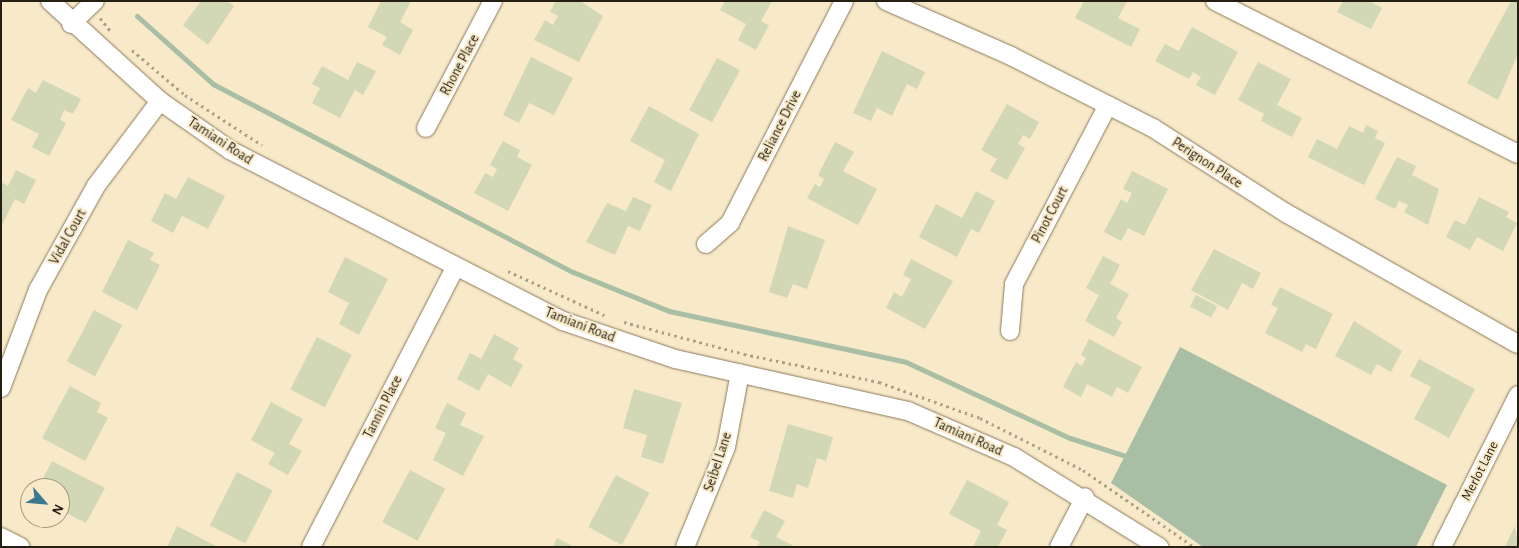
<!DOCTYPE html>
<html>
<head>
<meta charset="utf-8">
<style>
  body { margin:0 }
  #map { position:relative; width:1519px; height:548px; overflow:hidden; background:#f8e9c8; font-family:"Alegreya Sans",sans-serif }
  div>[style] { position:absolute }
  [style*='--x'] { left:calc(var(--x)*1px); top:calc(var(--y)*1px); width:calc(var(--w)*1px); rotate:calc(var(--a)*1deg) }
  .water>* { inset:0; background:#a8bfa5 }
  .stream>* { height:5px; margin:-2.5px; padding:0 2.5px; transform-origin:2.5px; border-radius:2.5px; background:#a8bfa5 }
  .building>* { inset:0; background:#d2d7b5; transform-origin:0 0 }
  .path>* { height:3px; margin-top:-1.5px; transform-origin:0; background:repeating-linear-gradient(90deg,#aca187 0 2.5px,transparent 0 6.5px) }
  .roads { filter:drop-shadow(0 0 1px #87795b) drop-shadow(0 0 1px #87795b) }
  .minor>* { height:18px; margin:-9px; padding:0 9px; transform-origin:9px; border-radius:9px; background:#fff }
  span { translate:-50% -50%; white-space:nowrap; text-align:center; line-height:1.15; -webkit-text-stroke:4px #f8e9c8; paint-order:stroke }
  .street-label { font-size:14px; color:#241f12 }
  .frame { position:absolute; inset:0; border:2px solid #241f12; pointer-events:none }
  .north { position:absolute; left:20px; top:478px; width:50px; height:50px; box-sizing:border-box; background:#f8e9c8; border:1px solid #a3987f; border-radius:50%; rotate:117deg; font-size:14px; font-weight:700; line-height:20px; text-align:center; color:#241f12 }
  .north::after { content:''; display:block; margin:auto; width:18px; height:22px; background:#3c798f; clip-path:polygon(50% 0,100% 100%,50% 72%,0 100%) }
</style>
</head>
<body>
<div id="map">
  <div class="water">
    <i style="clip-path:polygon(1180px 347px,1447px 485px,1416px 547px,1203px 547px,1111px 483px)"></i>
  </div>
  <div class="stream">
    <i style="--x:137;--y:16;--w:102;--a:41.8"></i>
    <i style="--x:213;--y:84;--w:406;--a:27.6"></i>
    <i style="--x:573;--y:272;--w:104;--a:22.1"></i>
    <i style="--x:669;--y:311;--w:242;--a:12.1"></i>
    <i style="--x:906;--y:362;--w:181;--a:24.9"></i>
    <i style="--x:1070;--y:438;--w:62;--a:17.9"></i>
  </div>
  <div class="building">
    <i style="clip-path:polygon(201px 1px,227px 1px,234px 6px,208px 45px,183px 25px)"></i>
    <i style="clip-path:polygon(381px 1px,411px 1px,400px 22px,413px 30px,400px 55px,382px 45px,387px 37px,368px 27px)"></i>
    <i style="clip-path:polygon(556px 1px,580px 1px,603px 16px,579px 62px,534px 40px,545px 20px,553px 25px,558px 16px,550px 12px)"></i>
    <i style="clip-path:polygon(725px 1px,772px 1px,761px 21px,769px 25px,756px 50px,738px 40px,746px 24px,720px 10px)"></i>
    <i style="clip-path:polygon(1084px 1px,1127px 1px,1118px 18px,1140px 29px,1131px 47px,1075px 18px)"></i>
    <i style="clip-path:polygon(1343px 1px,1369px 1px,1382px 8px,1371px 29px,1337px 12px)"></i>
    <i style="clip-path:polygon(1511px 1px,1518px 1px,1518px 54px,1498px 100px,1467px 83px)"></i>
    <i style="clip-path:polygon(1192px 27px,1238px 52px,1215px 95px,1196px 85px,1201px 77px,1193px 72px,1189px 79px,1155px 61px,1165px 44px,1179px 51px)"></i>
    <i style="clip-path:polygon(882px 51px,925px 72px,917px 89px,907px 84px,892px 116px,877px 108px,871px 121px,853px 113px)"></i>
    <i style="clip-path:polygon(531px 57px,573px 78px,554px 115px,529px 103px,519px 123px,503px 115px)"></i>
    <i style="left:717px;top:58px;width:26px;height:59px;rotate:28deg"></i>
    <i style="clip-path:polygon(357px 62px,376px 71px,363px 95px,355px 90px,340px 118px,312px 103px,320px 88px,312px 84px,322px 66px,348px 80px)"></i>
    <i style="clip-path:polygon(1258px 62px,1291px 79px,1277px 105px,1302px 118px,1292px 137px,1261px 121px,1264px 114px,1238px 100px)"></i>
    <i style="clip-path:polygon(43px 80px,81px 99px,73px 114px,64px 110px,60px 120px,66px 123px,49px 156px,32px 147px,39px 134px,11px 120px,28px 88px,36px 93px)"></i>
    <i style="clip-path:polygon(1007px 104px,1039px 122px,1030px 139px,1023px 135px,1018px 144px,1025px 148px,1007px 180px,990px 171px,997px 159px,981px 150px)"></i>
    <i style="clip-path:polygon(649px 106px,699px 134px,671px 191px,654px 182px,665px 160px,630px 141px)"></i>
    <i style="clip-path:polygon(1366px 125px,1378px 131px,1375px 138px,1385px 143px,1364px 185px,1308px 157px,1317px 139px,1337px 149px,1349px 126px,1363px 133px)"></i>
    <i style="clip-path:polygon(503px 141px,520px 150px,517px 157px,532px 165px,508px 211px,474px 193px,485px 173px,493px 177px,497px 169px,490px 165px)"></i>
    <i style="clip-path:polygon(835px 142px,854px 152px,843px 171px,877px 189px,858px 225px,807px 198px,815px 184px,820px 187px,824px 179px,818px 175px)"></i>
    <i style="clip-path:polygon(1397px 157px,1416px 166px,1412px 175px,1439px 189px,1428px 225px,1404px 212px,1408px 205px,1399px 201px,1395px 209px,1375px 199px)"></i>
    <i style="clip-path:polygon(16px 170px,36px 180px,24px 204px,15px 199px,1px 227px,1px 182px,8px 186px)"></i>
    <i style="clip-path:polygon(1132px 171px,1168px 189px,1144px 236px,1128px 228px,1121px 241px,1104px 232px,1121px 199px,1127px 203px,1132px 193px,1123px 189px)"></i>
    <i style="clip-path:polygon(188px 177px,225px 196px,208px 229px,182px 216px,173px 233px,151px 221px,165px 193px,176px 199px)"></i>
    <i style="clip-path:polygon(976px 191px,995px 201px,979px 233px,971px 229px,957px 257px,919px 237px,936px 204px,962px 218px)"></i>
    <i style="clip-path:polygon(633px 197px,652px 205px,640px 231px,628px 226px,615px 255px,586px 242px,607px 203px,626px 211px)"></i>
    <i style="clip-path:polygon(1479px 197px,1509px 212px,1506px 217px,1517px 223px,1503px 251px,1477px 237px,1470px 250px,1446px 237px,1455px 220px,1465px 225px)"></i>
    <i style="clip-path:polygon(788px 226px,825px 240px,807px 289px,793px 284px,787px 298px,769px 292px)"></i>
    <i style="clip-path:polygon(128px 240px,154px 253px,150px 260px,160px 265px,137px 310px,102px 292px)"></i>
    <i style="clip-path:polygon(1214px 249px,1261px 273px,1253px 289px,1242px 283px,1228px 310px,1191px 290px)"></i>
    <i style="clip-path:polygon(1103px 256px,1120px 265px,1110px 284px,1129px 294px,1116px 318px,1122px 322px,1114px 337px,1085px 321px,1099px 295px,1086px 288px)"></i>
    <i style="clip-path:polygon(345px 257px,388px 279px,359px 335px,339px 324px,349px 303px,328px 292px)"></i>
    <i style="clip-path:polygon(911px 259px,953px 281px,925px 329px,886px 308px,894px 292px,902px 297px,911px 279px,903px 275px)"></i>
    <i style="clip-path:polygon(1280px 287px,1333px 314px,1316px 349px,1306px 344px,1302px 352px,1265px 333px,1278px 308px,1271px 305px)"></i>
    <i style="left:1196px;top:295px;width:24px;height:13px;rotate:28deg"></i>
    <i style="left:94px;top:310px;width:32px;height:58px;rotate:28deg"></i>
    <i style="clip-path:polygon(1354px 321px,1402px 351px,1391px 372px,1377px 364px,1371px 375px,1335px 356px)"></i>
    <i style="clip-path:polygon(494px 334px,519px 348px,513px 359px,523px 365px,511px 387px,488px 374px,479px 391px,457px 379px,470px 353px,481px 359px)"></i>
    <i style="left:317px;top:337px;width:39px;height:59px;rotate:27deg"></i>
    <i style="clip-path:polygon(1089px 339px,1142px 367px,1128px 393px,1117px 387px,1112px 397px,1087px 384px,1081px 397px,1063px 387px,1076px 362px,1082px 366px,1086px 358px,1081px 355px)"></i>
    <i style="clip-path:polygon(1419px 359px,1475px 389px,1449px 438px,1414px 419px,1431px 387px,1410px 376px)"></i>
    <i style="clip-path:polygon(70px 386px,101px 403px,97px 412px,108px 418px,85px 461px,42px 438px)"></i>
    <i style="clip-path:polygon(634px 389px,682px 403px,663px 464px,641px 457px,647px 435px,623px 428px)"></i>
    <i style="clip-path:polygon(271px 402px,303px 419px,289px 444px,302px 451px,288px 475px,268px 464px,275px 453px,251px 440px)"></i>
    <i style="clip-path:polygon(447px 403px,466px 413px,460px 425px,484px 436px,463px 476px,433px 460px,446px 433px,435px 428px)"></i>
    <i style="clip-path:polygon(788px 424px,833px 437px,826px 461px,817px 458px,808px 488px,797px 484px,793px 498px,769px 491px)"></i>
    <i style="clip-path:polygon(52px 461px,105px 488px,86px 523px,60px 510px,60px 488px,38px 488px)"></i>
    <i style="left:410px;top:470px;width:40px;height:59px;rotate:28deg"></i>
    <i style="left:237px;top:472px;width:40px;height:60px;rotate:27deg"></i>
    <i style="left:616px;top:475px;width:38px;height:59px;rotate:28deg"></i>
    <i style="clip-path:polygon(967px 480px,1009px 502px,997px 525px,1007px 530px,998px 547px,973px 547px,981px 531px,949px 514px)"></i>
    <i style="clip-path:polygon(30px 503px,30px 518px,47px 518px,43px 527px,23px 517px)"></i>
    <i style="clip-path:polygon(764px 510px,785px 521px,776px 537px,796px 547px,757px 547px,760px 542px,750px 537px)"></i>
    <i style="clip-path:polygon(177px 526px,218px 547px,167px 547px)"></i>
    <i style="clip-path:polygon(1515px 526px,1518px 547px,1505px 547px)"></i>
    <i style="clip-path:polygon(557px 538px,575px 547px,553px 547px)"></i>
  </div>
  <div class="path">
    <i style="--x:100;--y:18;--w:19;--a:51"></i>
    <i style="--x:132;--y:50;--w:70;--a:40.3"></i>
    <i style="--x:185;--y:95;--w:92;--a:33"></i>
    <i style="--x:508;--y:271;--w:106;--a:24.6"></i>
    <i style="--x:624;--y:322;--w:124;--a:14.9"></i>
    <i style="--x:744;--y:354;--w:138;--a:11.7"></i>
    <i style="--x:879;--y:382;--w:107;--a:19.6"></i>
    <i style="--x:980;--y:418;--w:115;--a:26.8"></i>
    <i style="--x:1083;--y:470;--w:135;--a:34.7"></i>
  </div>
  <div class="roads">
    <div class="minor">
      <i style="--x:50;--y:1;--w:149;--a:42.3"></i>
      <i style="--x:160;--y:101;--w:85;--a:35"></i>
      <i style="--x:230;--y:150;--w:374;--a:27.2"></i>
      <i style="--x:563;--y:321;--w:118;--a:18.7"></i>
      <i style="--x:675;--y:359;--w:239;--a:12.6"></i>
      <i style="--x:908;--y:411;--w:116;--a:23.5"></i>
      <i style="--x:1014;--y:457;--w:171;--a:31.8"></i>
      <i style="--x:886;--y:1;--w:137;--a:23.7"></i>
      <i style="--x:1011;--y:56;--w:159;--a:26.9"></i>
      <i style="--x:1153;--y:128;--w:158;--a:32.6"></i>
      <i style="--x:1286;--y:213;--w:266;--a:29.5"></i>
      <i style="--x:1215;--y:1;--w:339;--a:26.8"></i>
      <i style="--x:71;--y:24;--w:33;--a:-44"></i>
      <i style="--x:426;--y:128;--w:144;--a:-62.2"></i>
      <i style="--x:706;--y:244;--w:32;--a:-41"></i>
      <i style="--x:730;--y:223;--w:250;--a:-62.8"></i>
      <i style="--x:1010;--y:331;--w:47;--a:-85.1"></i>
      <i style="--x:1014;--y:284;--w:202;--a:-62.3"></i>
      <i style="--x:1;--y:388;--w:105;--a:-69.3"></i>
      <i style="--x:38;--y:290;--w:119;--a:-60.9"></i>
      <i style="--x:96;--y:186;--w:106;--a:-53"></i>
      <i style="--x:1;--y:537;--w:22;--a:27"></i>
      <i style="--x:311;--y:547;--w:314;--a:-62.7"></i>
      <i style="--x:685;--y:547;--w:108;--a:-67.7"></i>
      <i style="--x:726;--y:447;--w:75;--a:-79.3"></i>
      <i style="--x:1059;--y:547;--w:56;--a:-62.5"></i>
      <i style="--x:1442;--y:547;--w:170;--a:-63.4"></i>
    </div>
  </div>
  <div class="street-label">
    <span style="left:460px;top:65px;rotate:-62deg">Rhone Place</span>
    <span style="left:780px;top:126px;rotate:-63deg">Reliance Drive</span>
    <span style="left:220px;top:141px;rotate:33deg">Tamiani Road</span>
    <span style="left:1207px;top:163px;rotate:33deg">Perignon Place</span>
    <span style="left:1050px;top:215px;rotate:-62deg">Pinot Court</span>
    <span style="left:68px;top:237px;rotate:-61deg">Vidal Court</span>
    <span style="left:580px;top:325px;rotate:21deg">Tamiani Road</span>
    <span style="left:383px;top:407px;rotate:-63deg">Tannin Place</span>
    <span style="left:968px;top:437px;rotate:24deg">Tamiani Road</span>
    <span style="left:718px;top:462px;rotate:-72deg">Seibel Lane</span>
    <span style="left:1480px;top:471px;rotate:-63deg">Merlot Lane</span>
  </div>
  <div class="frame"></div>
  <div class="north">N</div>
</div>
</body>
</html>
